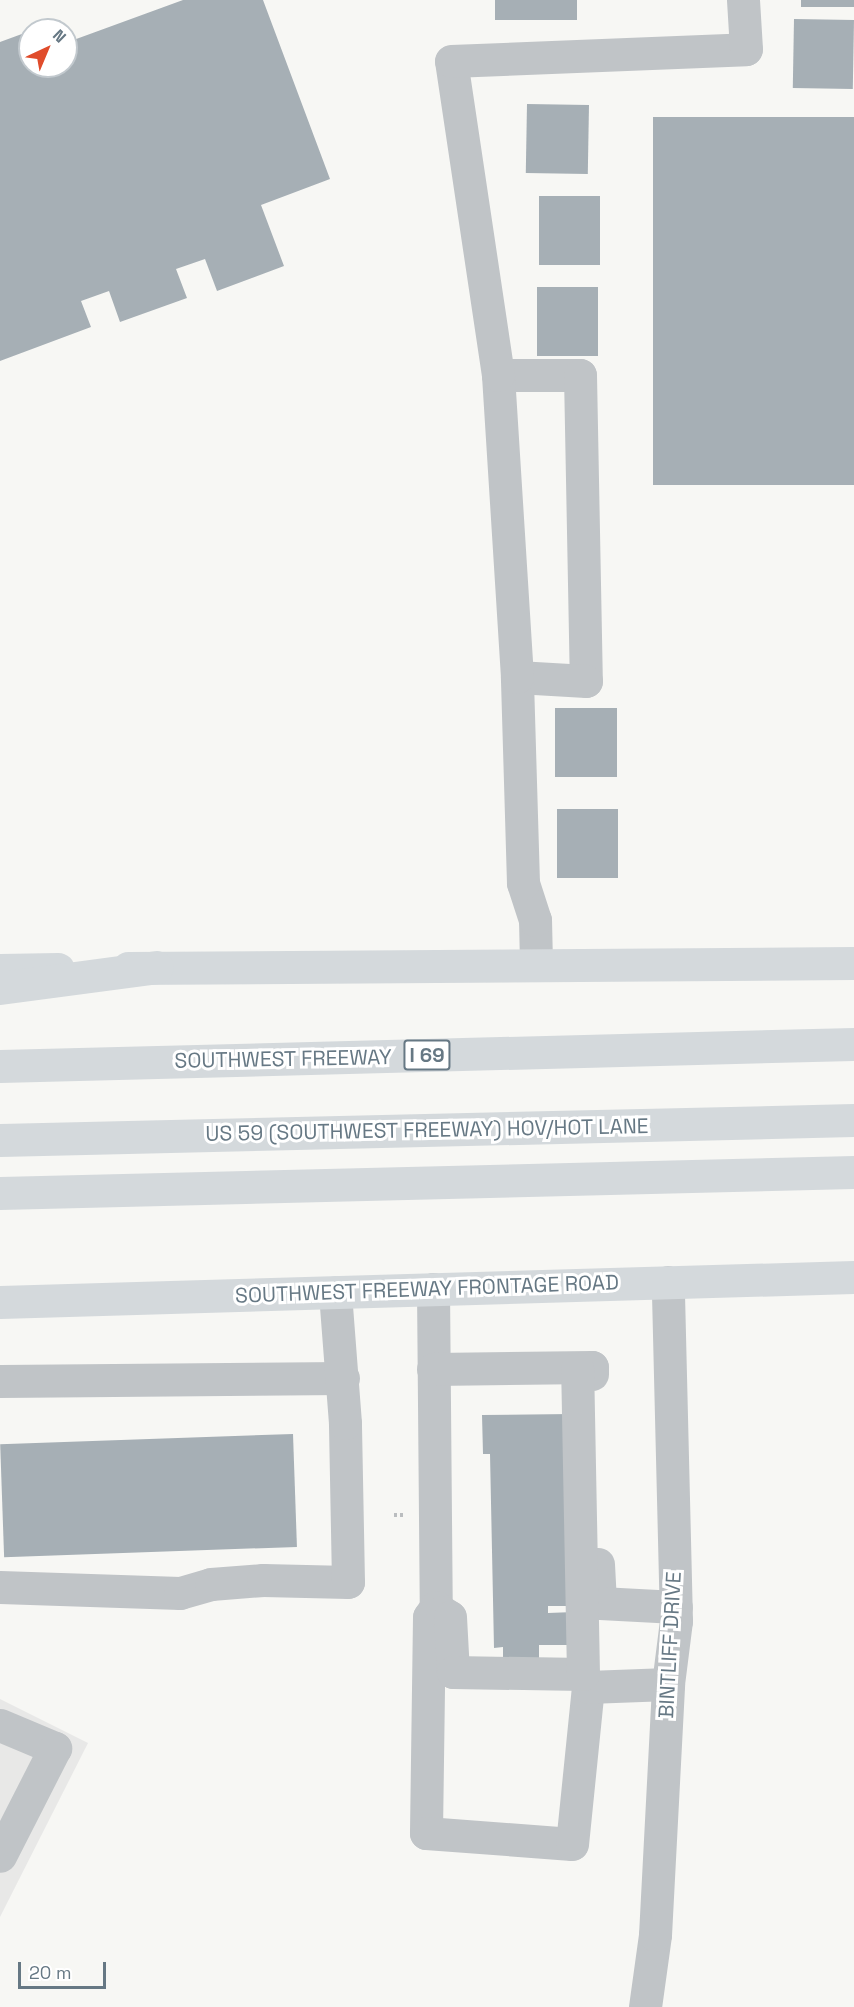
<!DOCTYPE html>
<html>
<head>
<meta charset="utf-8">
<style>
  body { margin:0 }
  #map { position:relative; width:854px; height:2007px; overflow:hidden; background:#f7f7f4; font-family:"Space Grotesk",sans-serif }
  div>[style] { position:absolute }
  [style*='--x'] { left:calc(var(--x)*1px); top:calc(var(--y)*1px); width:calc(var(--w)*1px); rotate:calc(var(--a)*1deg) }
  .built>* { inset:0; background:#e8e8e7 }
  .building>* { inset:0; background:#a6afb5; transform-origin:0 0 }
  .path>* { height:4px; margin-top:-2px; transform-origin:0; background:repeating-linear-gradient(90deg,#babdbf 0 3px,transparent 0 6px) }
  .minor>* { height:33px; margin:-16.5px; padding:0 16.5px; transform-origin:16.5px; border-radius:16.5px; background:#c0c4c7 }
  .major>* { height:33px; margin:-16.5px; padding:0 16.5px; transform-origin:16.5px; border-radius:16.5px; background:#d4d9dc }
  .highway>* { height:33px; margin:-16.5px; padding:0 16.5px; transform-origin:16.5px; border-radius:16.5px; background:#d4d9dc }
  span { translate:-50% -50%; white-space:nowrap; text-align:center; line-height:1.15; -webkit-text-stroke:6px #fff; paint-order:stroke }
  .shield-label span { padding:2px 4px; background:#fff; border:2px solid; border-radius:4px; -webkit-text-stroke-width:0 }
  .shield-label { font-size:20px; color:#667884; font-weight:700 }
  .street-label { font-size:21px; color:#667884 }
  .north { position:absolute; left:18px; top:18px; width:60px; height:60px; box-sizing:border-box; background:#fff; border:2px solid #c2c9ce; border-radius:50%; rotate:44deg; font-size:16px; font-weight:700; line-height:24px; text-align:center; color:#667884 }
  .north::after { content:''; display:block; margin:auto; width:21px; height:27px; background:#e04c2b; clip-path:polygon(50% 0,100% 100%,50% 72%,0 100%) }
  .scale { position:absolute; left:18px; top:1962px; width:88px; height:27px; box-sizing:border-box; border:3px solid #667884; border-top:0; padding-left:8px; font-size:18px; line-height:21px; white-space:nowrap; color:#667884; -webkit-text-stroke:4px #fff; paint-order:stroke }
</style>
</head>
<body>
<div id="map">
  <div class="built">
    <i style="clip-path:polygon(0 1699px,88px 1743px,0 1917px)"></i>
  </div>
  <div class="building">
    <i style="clip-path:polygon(183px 0,263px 0,330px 179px,261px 205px,284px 266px,217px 291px,205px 259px,176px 269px,187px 298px,120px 322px,109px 291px,81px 301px,91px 327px,0 361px,0 42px,30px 31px,30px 66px,66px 66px,66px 36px,68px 42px)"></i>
    <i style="left:495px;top:0;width:82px;height:20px"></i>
    <i style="left:801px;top:0;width:53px;height:7px"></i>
    <i style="left:794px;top:19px;width:60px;height:69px;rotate:1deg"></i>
    <i style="clip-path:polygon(60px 20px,64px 30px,33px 30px)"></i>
    <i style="left:527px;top:104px;width:62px;height:69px;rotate:1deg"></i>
    <i style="left:854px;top:117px;width:368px;height:201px;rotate:90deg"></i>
    <i style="left:539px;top:196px;width:61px;height:69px"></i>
    <i style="left:537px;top:287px;width:61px;height:69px"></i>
    <i style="left:555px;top:708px;width:62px;height:69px"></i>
    <i style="left:557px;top:809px;width:61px;height:69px"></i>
    <i style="clip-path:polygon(572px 1414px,569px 1606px,548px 1606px,548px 1613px,574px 1612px,575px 1645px,539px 1645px,539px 1667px,503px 1668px,503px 1647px,494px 1648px,490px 1454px,483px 1454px,482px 1415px)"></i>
    <i style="left:293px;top:1434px;width:113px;height:293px;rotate:88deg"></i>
  </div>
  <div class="path">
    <i style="--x:394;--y:1515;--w:11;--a:0"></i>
  </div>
  <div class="minor">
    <i style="--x:498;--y:375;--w:82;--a:0"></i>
    <i style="--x:580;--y:375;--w:306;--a:88.9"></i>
    <i style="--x:586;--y:681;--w:69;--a:-176.7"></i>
    <i style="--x:536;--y:963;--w:43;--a:-91.3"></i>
    <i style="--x:535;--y:920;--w:39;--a:-108"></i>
    <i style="--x:523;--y:883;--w:206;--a:-91.7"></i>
    <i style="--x:517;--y:677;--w:303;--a:-93.6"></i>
    <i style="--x:498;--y:375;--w:317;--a:-98.5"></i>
    <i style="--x:451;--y:61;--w:295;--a:-2.3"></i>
    <i style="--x:746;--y:49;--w:49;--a:-93.5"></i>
    <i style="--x:433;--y:1289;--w:318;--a:89.5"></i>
    <i style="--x:436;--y:1607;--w:12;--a:125"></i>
    <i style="--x:429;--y:1617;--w:216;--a:90.8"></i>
    <i style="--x:426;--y:1833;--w:146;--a:4.3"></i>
    <i style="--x:572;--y:1844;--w:158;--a:-84.2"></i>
    <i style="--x:588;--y:1687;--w:80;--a:-2.1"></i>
    <i style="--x:433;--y:1369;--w:159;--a:-0.7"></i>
    <i style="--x:592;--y:1367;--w:7;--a:90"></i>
    <i style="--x:0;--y:1381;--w:343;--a:-0.5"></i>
    <i style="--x:598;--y:1564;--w:39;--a:87"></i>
    <i style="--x:600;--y:1603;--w:76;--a:3"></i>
    <i style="--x:0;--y:1587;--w:180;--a:1.9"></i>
    <i style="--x:180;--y:1593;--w:32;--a:-16"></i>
    <i style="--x:211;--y:1584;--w:52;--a:-4.4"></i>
    <i style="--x:263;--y:1580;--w:85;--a:1.3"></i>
    <i style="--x:348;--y:1582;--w:159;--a:-91.1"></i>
    <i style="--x:345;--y:1423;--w:131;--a:-94.4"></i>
    <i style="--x:442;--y:1612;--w:9;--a:32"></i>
    <i style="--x:450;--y:1617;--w:55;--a:86.9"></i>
    <i style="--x:453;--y:1672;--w:130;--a:0.9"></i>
    <i style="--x:583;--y:1674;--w:306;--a:-91.1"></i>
    <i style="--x:0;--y:1725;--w:60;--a:22.7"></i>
    <i style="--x:55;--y:1748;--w:121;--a:117"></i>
    <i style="--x:645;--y:2007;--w:73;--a:-82.1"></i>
    <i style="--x:655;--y:1935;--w:251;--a:-87"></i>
    <i style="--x:668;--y:1684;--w:64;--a:-82.8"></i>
    <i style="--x:676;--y:1621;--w:339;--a:-91.4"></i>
  </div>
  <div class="major">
    <i style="--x:128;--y:968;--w:726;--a:-0.39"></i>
    <i style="--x:0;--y:970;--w:58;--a:-1"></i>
    <i style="--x:0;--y:1302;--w:854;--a:-1.68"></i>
  </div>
  <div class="highway">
    <i style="--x:0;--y:988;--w:158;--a:-7.6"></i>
    <i style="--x:0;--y:1066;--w:854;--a:-1.48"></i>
    <i style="--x:0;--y:1140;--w:854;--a:-1.34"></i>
    <i style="--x:0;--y:1193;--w:854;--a:-1.41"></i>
  </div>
  <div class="shield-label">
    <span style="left:427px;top:1055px">I 69</span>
  </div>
  <div class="street-label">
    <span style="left:283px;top:1059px;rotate:-1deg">SOUTHWEST FREEWAY</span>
    <span style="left:427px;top:1130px;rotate:-1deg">US 59 (SOUTHWEST FREEWAY) HOV/HOT LANE</span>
    <span style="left:427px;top:1289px;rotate:-2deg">SOUTHWEST FREEWAY FRONTAGE ROAD</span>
    <span style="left:670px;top:1645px;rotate:-87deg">BINTLIFF DRIVE</span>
  </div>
  <div class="north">N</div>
  <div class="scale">20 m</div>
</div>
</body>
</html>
